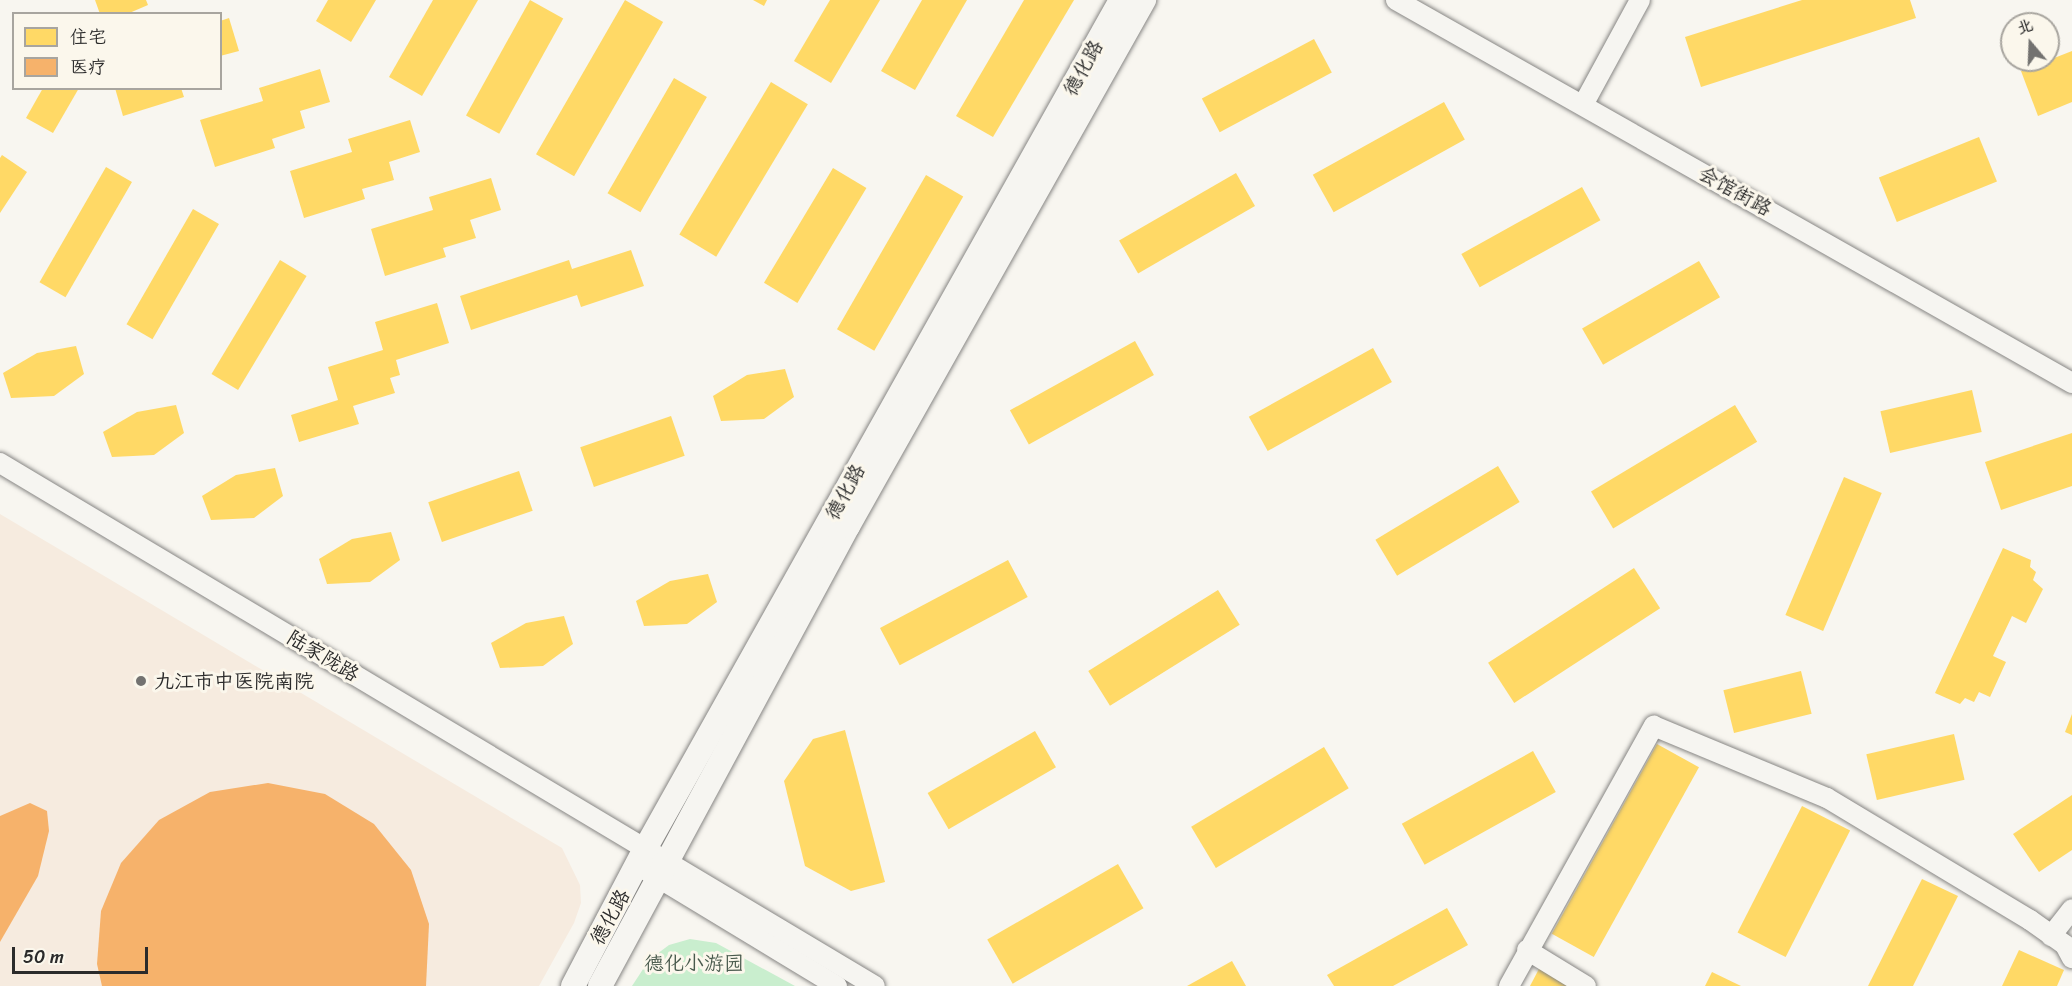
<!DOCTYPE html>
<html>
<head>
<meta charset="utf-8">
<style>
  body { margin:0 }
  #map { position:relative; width:2072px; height:986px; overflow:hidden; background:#f8f6f0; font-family:Sriracha,"LXGW WenKai TC",sans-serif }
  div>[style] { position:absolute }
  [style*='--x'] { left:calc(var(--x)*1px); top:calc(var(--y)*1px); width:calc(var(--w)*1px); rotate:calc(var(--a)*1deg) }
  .built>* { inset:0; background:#f6ebdf }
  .green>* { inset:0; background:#c9eece }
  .homes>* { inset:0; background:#ffd966; transform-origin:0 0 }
  .health>* { inset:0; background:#f6b26b }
  .roads { filter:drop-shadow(0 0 2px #878684) drop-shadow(0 0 2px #878684) }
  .minor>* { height:20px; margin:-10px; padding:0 10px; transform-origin:10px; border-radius:10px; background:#f6f5f1 }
  .major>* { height:24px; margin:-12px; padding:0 12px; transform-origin:12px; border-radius:12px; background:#f6f5f1 }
  .dots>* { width:16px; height:16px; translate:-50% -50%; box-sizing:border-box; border:3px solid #fbf7ec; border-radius:50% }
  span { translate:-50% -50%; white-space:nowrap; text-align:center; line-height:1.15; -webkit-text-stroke:6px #fbf7ec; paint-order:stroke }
  .street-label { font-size:20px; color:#2b2b2b }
  .poi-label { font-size:20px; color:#2b2b2b }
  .left { translate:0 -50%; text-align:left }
  .park-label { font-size:20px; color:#495a4d }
  .legend { position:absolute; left:12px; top:12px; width:210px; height:78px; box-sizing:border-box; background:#fbf7ec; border:2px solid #a8a59f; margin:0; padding:8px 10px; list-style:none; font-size:18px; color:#2b2b2b }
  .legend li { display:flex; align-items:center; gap:12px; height:30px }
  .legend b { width:30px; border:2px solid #a8a59f }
  .north { position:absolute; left:2000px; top:12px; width:60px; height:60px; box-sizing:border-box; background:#fbf7ec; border:2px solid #a8a59f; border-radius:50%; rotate:341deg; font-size:16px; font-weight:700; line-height:24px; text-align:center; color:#2b2b2b }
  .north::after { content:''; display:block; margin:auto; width:21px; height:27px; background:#737270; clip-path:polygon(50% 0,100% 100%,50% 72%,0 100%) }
  .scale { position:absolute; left:12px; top:947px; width:136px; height:27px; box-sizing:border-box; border:3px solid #2b2b2b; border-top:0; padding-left:8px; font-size:18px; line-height:21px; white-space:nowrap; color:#2b2b2b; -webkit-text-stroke:4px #fbf7ec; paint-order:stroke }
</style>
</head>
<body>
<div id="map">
  <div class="built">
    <i style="clip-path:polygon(0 514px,562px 848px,580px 885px,581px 903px,574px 923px,539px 986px,0 986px)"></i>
  </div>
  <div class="green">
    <i style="clip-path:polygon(690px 939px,716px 943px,795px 986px,632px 986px,649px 960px,669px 945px)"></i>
  </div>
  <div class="homes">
    <i style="clip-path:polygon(95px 0,146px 0,148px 5px,127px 14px,100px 14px)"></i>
    <i style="clip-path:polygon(328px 0,376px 0,351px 42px,316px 21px)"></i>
    <i style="clip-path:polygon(433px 0,478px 0,422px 96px,389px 77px)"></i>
    <i style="left:530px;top:0;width:38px;height:132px;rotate:29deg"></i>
    <i style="left:625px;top:0;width:44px;height:178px;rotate:30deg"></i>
    <i style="clip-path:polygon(753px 0,767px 0,764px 6px)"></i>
    <i style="clip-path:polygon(830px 0,880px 0,831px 83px,794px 61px)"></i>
    <i style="clip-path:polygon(922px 0,967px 0,915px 90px,881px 71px)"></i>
    <i style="clip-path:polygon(1024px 0,1074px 0,993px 137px,956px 116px)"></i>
    <i style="clip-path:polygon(1802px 0,1910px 0,1916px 18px,1701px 87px,1685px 37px)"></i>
    <i style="clip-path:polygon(229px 18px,239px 51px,220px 56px,220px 21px)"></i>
    <i style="left:1314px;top:39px;width:38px;height:127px;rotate:62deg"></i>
    <i style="clip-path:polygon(2072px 51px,2072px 102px,2038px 116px,2021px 71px)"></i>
    <i style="clip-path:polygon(320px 69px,330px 102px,300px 111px,305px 128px,272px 139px,275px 148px,215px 167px,200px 120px,263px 101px,259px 88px)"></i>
    <i style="left:674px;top:78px;width:38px;height:133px;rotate:30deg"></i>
    <i style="left:771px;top:82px;width:43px;height:178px;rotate:31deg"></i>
    <i style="clip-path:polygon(43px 88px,79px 88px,53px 133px,26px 118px)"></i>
    <i style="clip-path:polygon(115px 88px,181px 88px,184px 97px,123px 116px)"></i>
    <i style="left:1444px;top:102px;width:43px;height:150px;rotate:61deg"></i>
    <i style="clip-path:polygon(410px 120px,420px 152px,389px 162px,394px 180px,362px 189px,365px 199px,304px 218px,290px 171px,352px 152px,348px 139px)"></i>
    <i style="left:1979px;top:137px;width:48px;height:108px;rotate:68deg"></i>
    <i style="clip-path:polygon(2px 155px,27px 172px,0 213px,0 158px)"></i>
    <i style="left:106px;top:167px;width:30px;height:133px;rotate:30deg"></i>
    <i style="left:833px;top:168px;width:39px;height:134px;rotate:31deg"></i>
    <i style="left:1236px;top:173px;width:38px;height:135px;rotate:60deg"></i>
    <i style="left:926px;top:175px;width:43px;height:178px;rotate:30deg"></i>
    <i style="clip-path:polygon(491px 178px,501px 210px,470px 220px,476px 238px,443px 248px,446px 257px,385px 276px,371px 229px,433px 210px,429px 197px)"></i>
    <i style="left:1582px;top:187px;width:38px;height:138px;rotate:61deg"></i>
    <i style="left:193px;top:209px;width:30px;height:133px;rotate:30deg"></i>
    <i style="clip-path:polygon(631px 250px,644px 286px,581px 307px,577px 295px,471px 330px,460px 296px,569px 260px,572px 269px)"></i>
    <i style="left:280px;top:260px;width:31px;height:133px;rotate:31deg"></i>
    <i style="left:1699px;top:261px;width:42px;height:135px;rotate:60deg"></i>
    <i style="clip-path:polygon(437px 303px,449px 343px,396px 360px,400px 375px,390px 378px,395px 393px,353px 406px,359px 424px,299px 442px,291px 415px,338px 400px,328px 367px,383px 350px,375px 322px)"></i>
    <i style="left:1135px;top:341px;width:39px;height:143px;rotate:61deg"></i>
    <i style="clip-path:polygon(76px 346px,84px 374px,54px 396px,11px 398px,3px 373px,37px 353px)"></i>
    <i style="left:1373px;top:348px;width:39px;height:142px;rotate:61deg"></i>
    <i style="clip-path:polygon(785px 369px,794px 397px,764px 419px,721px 421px,713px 396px,747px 375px)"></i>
    <i style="left:1972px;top:390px;width:43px;height:94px;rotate:77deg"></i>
    <i style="clip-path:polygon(176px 405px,184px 433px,154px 455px,112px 457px,103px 432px,137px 412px)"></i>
    <i style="left:1735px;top:405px;width:43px;height:168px;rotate:59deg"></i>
    <i style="left:671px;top:416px;width:42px;height:96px;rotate:71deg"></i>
    <i style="clip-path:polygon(2072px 433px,2072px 486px,2001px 510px,1985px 462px)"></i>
    <i style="left:1498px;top:466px;width:42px;height:143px;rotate:59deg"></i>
    <i style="clip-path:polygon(275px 468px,283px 496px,254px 518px,211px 520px,202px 496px,236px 475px)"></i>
    <i style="left:519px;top:471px;width:42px;height:96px;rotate:71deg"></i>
    <i style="left:1844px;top:477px;width:41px;height:150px;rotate:23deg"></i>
    <i style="clip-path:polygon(391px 532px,400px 560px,370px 582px,327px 584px,319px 559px,352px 539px)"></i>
    <i style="clip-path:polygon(2003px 548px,2031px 560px,2030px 567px,2036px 572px,2033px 580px,2043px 589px,2026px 623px,2012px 616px,1993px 656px,2006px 662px,1990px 697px,1979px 692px,1974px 702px,1965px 698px,1960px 704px,1935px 693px)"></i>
    <i style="left:1008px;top:560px;width:42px;height:145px;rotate:62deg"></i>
    <i style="left:1634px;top:568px;width:48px;height:174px;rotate:57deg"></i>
    <i style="clip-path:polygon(708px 574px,717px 602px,687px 624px,644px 626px,636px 601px,670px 581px)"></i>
    <i style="left:1218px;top:590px;width:41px;height:153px;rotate:58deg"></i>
    <i style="clip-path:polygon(564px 616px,573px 644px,543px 666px,500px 668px,491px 643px,526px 623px)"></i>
    <i style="left:1801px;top:671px;width:44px;height:80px;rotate:76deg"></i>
    <i style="clip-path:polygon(2072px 714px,2072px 735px,2065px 732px)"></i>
    <i style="clip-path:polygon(845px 730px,885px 882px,851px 891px,805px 866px,784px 781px,813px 739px)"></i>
    <i style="left:1035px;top:731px;width:42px;height:124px;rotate:60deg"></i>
    <i style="left:1954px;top:734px;width:47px;height:90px;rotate:77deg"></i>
    <i style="left:1657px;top:744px;width:48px;height:217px;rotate:29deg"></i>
    <i style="left:1324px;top:747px;width:48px;height:155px;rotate:59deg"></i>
    <i style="left:1533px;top:751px;width:47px;height:150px;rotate:61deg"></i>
    <i style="clip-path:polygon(2072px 795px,2072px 850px,2039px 872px,2013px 834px)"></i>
    <i style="left:1802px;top:806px;width:54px;height:142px;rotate:27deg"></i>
    <i style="left:1118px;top:864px;width:51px;height:151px;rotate:60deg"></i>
    <i style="clip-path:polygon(1922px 879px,1958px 896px,1913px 986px,1868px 986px)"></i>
    <i style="clip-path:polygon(1447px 908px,1468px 945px,1393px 986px,1334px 986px,1327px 975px)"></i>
    <i style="clip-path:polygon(2019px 950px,2064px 970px,2057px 986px,2002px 986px)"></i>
    <i style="clip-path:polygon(1232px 961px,1246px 986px,1187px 986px)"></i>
    <i style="clip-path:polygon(1540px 967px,1576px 986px,1530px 986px)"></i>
    <i style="clip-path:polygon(1712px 972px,1741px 986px,1705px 986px)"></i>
  </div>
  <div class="health">
    <i style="clip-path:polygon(268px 783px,325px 794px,374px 824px,411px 870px,429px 924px,426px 986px,102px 986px,97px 964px,101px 911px,121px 863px,159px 820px,210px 792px)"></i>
    <i style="clip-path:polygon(30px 803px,47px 811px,49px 831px,38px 876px,0 942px,0 816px)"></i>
  </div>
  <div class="roads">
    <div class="minor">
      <i style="--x:1396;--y:0;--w:777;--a:29.53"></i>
      <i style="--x:1583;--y:105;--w:119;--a:-61.5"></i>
      <i style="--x:0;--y:463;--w:1019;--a:30.87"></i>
      <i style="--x:647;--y:871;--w:222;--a:31.2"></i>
      <i style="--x:2051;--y:936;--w:34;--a:-52"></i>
      <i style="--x:1527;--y:950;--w:69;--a:31.4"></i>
      <i style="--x:1509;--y:986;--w:298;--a:-60.9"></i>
      <i style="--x:1654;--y:726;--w:187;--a:22.6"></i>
      <i style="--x:1827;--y:798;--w:237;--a:31"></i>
      <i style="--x:2030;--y:920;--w:43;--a:35.5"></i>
      <i style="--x:2065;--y:945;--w:15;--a:62"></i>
    </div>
    <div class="major">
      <i style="--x:573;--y:986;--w:155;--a:-62.3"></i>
      <i style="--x:645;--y:849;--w:973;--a:-60.72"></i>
      <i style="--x:600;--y:986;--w:523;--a:-61.67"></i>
      <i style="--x:848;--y:526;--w:604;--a:-60.63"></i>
    </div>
  </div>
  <div class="dots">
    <i style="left:141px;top:681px;background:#737270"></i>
  </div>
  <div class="street-label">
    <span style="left:1083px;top:68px;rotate:-61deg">德化路</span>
    <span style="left:1735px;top:191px;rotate:29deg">会馆街路</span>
    <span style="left:845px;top:492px;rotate:-61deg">德化路</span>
    <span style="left:323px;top:656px;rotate:31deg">陆家陇路</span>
    <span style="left:610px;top:917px;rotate:-61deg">德化路</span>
  </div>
  <div class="poi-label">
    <span class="left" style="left:154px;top:681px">九江市中医院南院</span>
  </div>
  <div class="park-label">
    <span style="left:694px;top:963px">德化小游园</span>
  </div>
  <ul class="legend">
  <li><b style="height:16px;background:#ffd966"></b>住宅</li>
  <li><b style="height:16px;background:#f6b26b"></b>医疗</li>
  </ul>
  <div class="north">北</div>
  <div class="scale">50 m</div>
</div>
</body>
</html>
